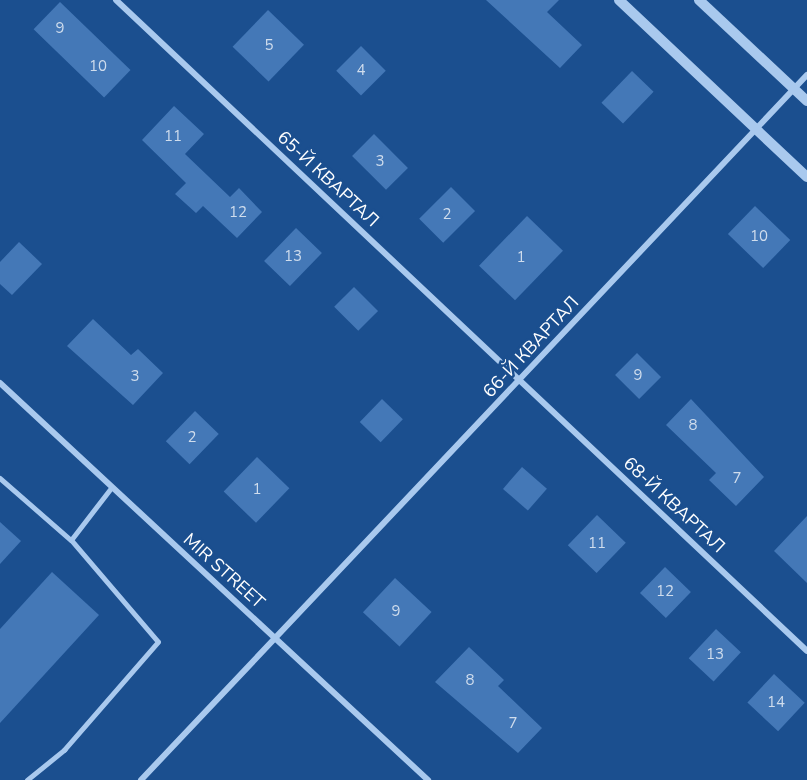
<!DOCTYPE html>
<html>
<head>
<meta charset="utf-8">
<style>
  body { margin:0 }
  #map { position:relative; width:807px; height:780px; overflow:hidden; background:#1b4f8f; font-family:"Nunito Sans",sans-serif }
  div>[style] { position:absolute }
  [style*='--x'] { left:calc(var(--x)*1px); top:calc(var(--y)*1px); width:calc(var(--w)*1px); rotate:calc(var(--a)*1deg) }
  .building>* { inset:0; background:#4478b7; transform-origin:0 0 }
  .service>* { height:4.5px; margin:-2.25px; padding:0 2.25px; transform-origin:2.25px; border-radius:2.25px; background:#a9c9ee }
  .minor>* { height:6px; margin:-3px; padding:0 3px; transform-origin:3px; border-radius:3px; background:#a9c9ee }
  .tertiary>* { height:10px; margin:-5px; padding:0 5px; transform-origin:5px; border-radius:5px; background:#a9c9ee }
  span { translate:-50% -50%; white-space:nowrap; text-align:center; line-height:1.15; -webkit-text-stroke:5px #1b4f8f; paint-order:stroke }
  .number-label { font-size:15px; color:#d0dded }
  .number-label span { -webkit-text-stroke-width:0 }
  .street-label { font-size:18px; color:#fff }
</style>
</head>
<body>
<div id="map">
  <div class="building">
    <i style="clip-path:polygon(486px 0,559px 0,547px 12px,582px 45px,560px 68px)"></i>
    <i style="left:60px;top:2px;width:98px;height:38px;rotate:44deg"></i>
    <i style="left:268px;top:10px;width:50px;height:51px;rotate:44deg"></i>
    <i style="left:361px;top:46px;width:35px;height:35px;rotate:45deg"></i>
    <i style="left:632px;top:71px;width:30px;height:44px;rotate:44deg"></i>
    <i style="clip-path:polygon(174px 106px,204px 134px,185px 154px,230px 197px,239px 188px,262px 212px,237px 238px,203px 206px,196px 213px,175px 194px,186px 183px,142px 140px)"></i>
    <i style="left:374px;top:134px;width:48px;height:31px;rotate:45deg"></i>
    <i style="left:451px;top:187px;width:34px;height:45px;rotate:45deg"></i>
    <i style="left:755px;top:206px;width:49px;height:39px;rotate:44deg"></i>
    <i style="left:527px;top:216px;width:50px;height:69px;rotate:44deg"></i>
    <i style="left:296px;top:228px;width:36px;height:46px;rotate:44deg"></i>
    <i style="clip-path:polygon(19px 242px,42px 264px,12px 295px,0 284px,0 262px)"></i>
    <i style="left:354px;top:287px;width:34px;height:28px;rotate:45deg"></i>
    <i style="clip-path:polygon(93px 319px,131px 355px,138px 349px,163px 373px,133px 405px,67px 346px)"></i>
    <i style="left:637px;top:353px;width:34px;height:31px;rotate:45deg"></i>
    <i style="left:382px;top:399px;width:29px;height:32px;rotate:44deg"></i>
    <i style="clip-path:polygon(691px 399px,764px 477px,736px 506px,709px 480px,716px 473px,666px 425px)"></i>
    <i style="left:195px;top:411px;width:33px;height:42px;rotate:44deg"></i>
    <i style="left:257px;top:457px;width:45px;height:48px;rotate:44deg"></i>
    <i style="left:522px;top:467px;width:33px;height:29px;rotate:41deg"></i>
    <i style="left:597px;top:515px;width:40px;height:42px;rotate:44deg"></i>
    <i style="clip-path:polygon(807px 516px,807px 583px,774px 551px)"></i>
    <i style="clip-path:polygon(0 522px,21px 541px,0 564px)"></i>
    <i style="left:665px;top:567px;width:36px;height:36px;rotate:44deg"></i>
    <i style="clip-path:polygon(52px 572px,99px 615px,0 723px,0 629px)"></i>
    <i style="left:395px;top:578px;width:50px;height:47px;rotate:43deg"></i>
    <i style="left:716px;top:629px;width:34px;height:40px;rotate:43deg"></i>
    <i style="clip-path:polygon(469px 647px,504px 680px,498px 686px,542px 728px,518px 753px,435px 682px)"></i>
    <i style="left:774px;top:674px;width:42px;height:39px;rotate:43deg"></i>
  </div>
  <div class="service">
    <i style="--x:0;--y:478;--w:94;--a:41.1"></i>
    <i style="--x:27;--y:780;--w:48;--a:-39"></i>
    <i style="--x:64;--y:750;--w:143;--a:-49"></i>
    <i style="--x:158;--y:642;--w:134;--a:-130.5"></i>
    <i style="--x:71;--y:540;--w:66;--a:-52.4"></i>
  </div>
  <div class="minor">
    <i style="--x:116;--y:0;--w:949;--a:43.29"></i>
    <i style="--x:0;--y:383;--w:584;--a:42.85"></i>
    <i style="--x:141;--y:780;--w:970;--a:-46.63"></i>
  </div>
  <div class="tertiary">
    <i style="--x:619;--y:0;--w:258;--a:43.3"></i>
    <i style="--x:699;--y:0;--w:148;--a:43.1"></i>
  </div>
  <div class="number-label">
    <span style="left:60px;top:29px">9</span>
    <span style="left:269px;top:46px">5</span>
    <span style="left:98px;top:67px">10</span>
    <span style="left:361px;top:71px">4</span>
    <span style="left:173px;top:137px">11</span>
    <span style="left:380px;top:162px">3</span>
    <span style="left:238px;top:213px">12</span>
    <span style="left:447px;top:215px">2</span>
    <span style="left:759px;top:237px">10</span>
    <span style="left:293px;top:257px">13</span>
    <span style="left:521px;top:258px">1</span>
    <span style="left:638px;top:376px">9</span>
    <span style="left:135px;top:377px">3</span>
    <span style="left:693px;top:426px">8</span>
    <span style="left:192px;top:438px">2</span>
    <span style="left:737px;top:479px">7</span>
    <span style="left:257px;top:490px">1</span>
    <span style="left:597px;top:544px">11</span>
    <span style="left:665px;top:592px">12</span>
    <span style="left:396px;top:612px">9</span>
    <span style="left:715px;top:655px">13</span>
    <span style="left:470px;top:681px">8</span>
    <span style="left:776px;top:703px">14</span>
    <span style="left:513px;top:724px">7</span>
  </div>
  <div class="street-label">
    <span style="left:328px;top:179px;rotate:43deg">65-Й КВАРТАЛ</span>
    <span style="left:531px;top:347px;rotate:-47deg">66-Й КВАРТАЛ</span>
    <span style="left:674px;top:505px;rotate:43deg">68-Й КВАРТАЛ</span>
    <span style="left:224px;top:571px;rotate:42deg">MIR STREET</span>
  </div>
</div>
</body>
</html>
